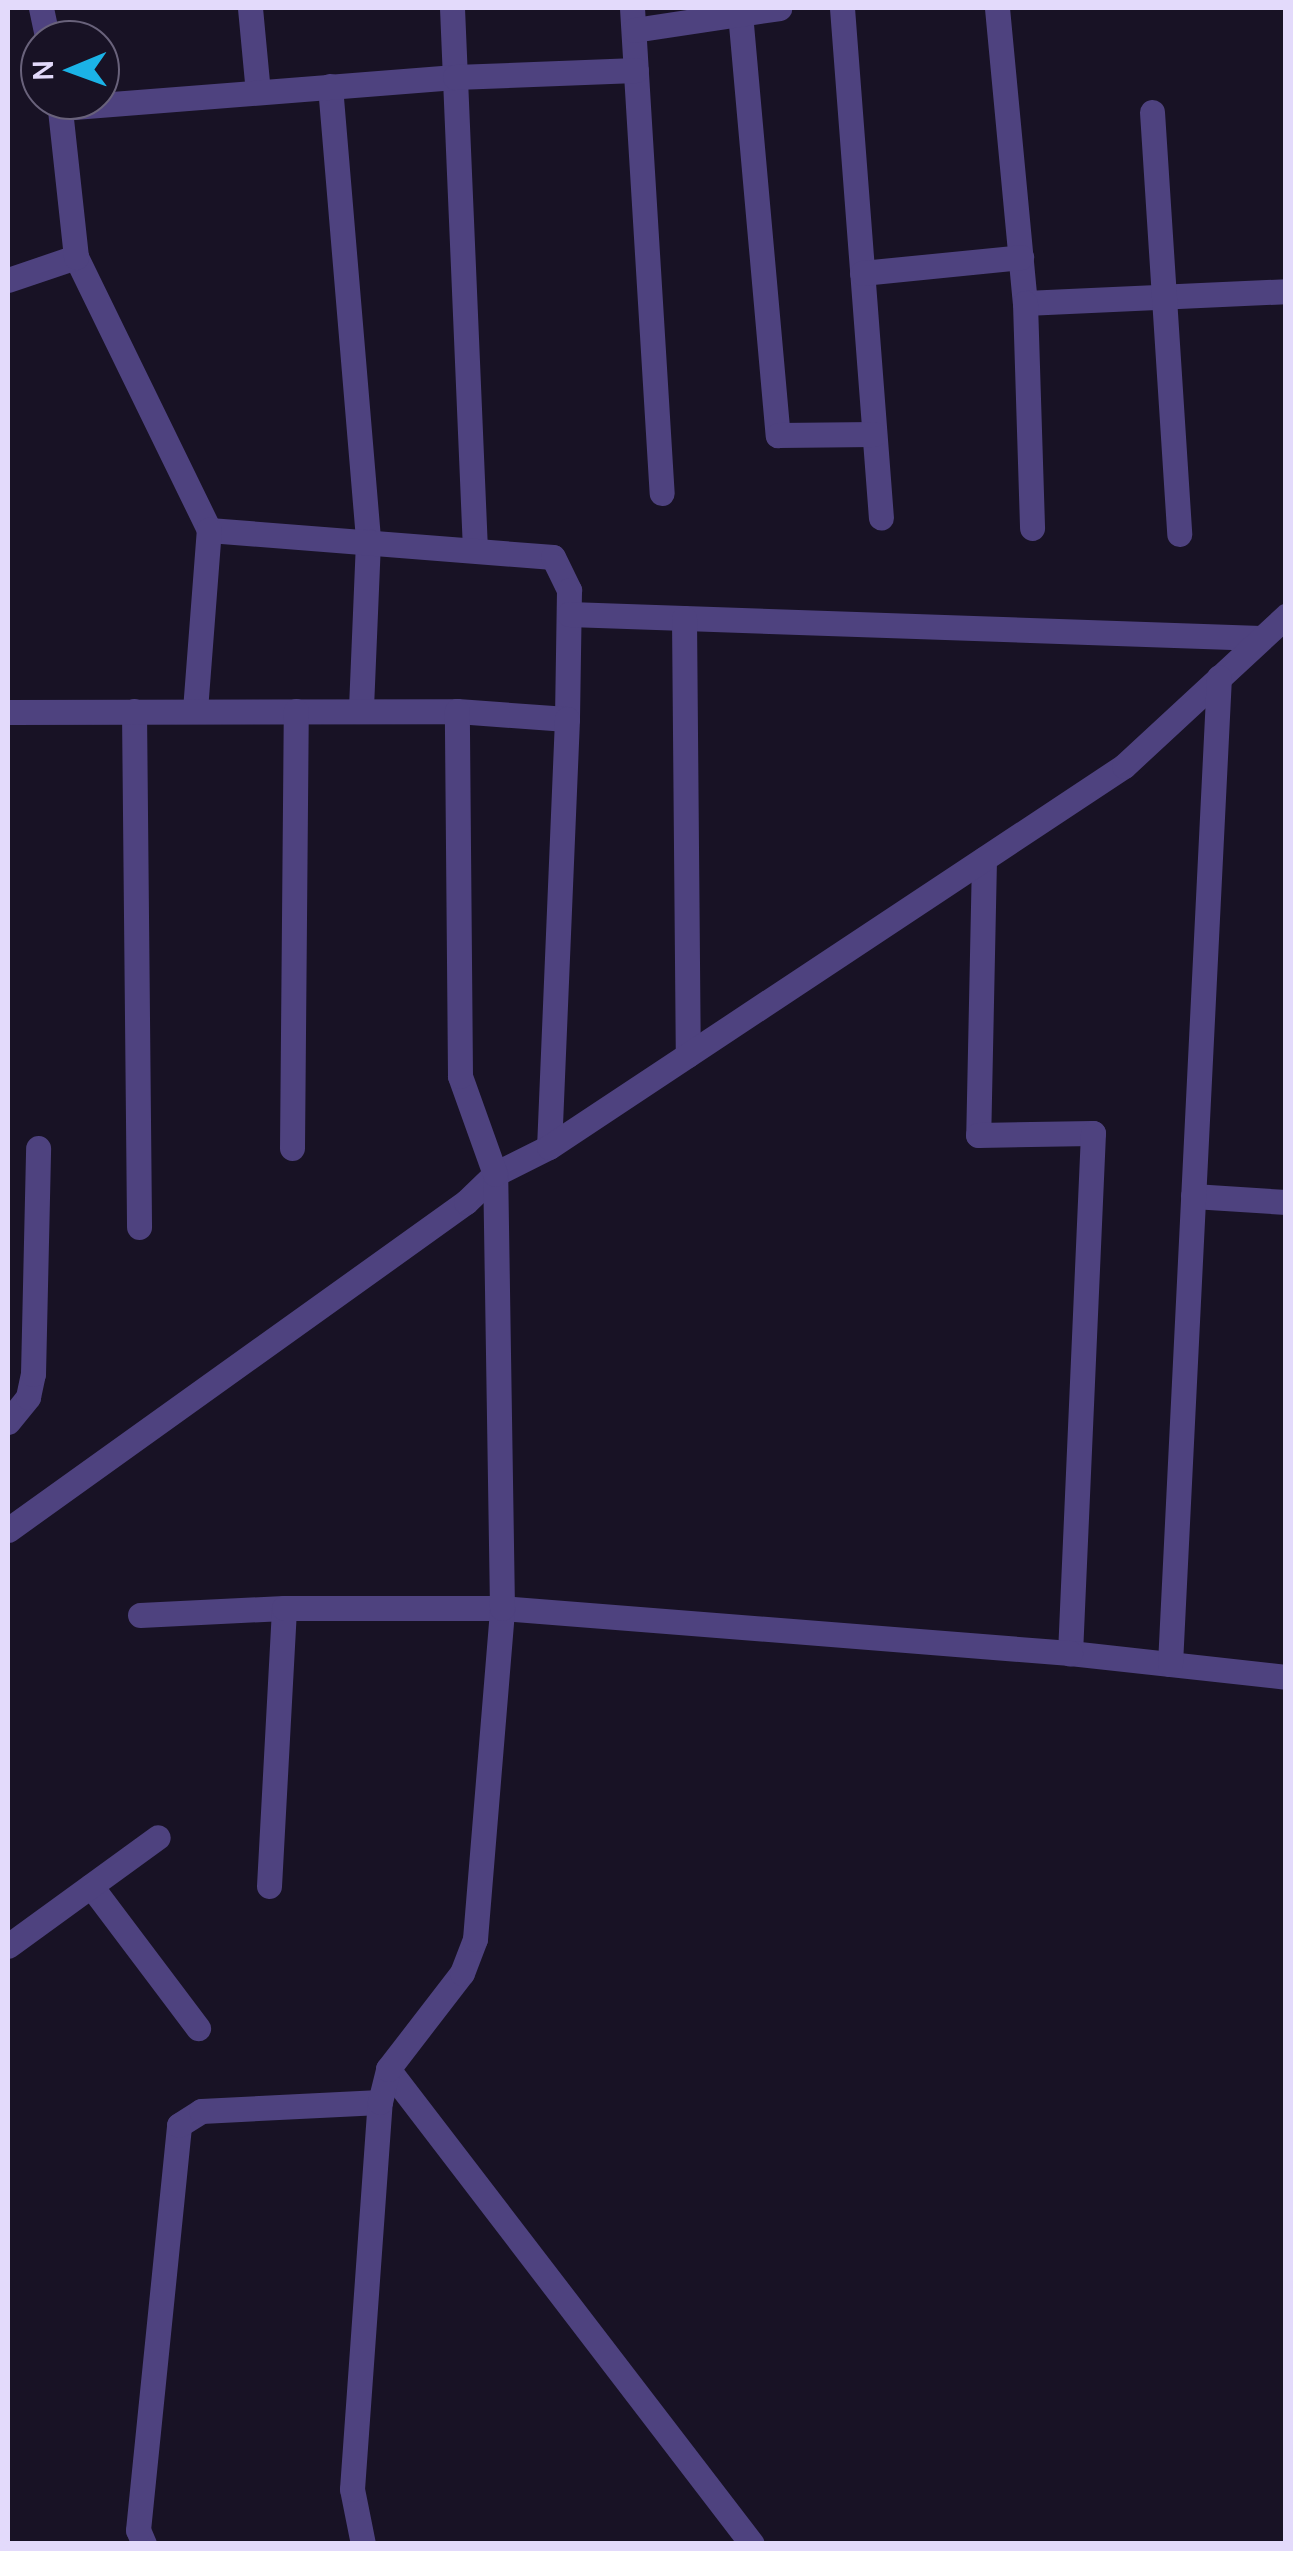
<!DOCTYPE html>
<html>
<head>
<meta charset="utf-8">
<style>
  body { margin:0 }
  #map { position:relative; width:1293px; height:2551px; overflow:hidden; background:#181225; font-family:Manrope,sans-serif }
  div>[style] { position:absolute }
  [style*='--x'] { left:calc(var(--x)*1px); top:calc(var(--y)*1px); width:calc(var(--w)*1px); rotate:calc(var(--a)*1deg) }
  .minor>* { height:25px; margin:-12.5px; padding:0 12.5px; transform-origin:12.5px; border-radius:12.5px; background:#4e427f }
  span { translate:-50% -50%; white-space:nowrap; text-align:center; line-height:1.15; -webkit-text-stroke:8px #181225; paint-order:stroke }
  .frame { position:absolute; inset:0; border:10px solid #e3dafb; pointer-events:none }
  .north { position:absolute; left:20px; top:20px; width:100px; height:100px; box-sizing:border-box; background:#181225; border:2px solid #69627b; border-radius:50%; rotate:269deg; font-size:28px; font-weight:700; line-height:40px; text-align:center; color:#e3dafb }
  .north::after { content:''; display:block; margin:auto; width:35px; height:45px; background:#1bb3e7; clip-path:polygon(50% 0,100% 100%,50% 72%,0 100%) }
</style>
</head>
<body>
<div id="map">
  <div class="minor">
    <i style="--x:41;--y:8;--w:33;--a:78"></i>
    <i style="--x:250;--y:8;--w:84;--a:84.6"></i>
    <i style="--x:452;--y:8;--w:542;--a:87.57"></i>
    <i style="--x:632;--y:8;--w:486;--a:86.5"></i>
    <i style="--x:842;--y:8;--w:511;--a:85.63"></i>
    <i style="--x:997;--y:8;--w:296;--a:84.6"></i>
    <i style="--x:1025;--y:303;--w:261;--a:-2.6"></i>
    <i style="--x:740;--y:13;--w:424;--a:84.9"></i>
    <i style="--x:778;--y:435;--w:96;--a:-0.6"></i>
    <i style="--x:634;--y:30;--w:147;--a:-8.6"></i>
    <i style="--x:330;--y:86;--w:457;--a:85.2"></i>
    <i style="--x:368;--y:541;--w:170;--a:92.4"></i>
    <i style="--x:61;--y:108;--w:395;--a:-4.5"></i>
    <i style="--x:455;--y:77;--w:181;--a:-2.2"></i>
    <i style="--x:1152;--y:112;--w:423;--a:86.3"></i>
    <i style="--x:76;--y:257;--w:304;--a:64"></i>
    <i style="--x:209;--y:530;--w:345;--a:4.5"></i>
    <i style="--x:553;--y:557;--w:37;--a:64"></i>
    <i style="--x:569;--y:590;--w:129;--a:90.9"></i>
    <i style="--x:862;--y:273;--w:160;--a:-5.7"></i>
    <i style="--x:8;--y:280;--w:72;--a:-18.7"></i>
    <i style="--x:76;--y:257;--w:158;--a:-96.2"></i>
    <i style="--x:1025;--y:303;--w:225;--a:88.2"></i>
    <i style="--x:569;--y:614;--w:692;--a:1.99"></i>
    <i style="--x:684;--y:618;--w:437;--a:89.5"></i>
    <i style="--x:195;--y:710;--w:181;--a:-85.6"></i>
    <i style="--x:134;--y:711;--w:516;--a:89.44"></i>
    <i style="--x:8;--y:712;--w:449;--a:-0.1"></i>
    <i style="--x:457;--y:711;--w:110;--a:4.2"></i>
    <i style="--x:567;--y:719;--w:428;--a:92.4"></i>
    <i style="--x:984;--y:859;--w:276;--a:91.2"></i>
    <i style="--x:978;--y:1135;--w:115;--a:-1"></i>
    <i style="--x:1093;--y:1133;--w:521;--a:92.53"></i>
    <i style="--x:1070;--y:1653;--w:217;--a:6.3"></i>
    <i style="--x:292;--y:1148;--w:437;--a:-89.5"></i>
    <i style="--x:1193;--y:1196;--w:93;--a:3.7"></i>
    <i style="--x:8;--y:1422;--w:32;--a:-51"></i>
    <i style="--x:28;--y:1397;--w:24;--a:-78"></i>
    <i style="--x:33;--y:1374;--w:226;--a:-88.7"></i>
    <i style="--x:8;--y:1530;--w:563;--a:-35.61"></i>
    <i style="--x:466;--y:1202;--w:40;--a:-44"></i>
    <i style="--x:495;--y:1174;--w:60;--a:-26.6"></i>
    <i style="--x:549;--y:1147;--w:690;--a:-33.53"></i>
    <i style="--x:1124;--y:766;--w:221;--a:-42.8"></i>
    <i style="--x:140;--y:1615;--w:144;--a:-2.8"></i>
    <i style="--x:1170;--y:1664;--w:988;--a:-87.16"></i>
    <i style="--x:91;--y:1886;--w:178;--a:53"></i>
    <i style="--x:269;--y:1886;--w:278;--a:-86.9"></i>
    <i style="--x:284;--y:1608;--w:218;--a:0"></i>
    <i style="--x:502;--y:1608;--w:570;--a:4.53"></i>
    <i style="--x:8;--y:1946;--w:185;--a:-36"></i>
    <i style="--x:388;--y:2069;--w:598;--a:52.54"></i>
    <i style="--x:144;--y:2544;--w:15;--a:-113"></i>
    <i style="--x:138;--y:2530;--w:407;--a:-84.2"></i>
    <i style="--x:179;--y:2125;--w:26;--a:-32"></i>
    <i style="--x:201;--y:2111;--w:179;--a:-2.9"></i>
    <i style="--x:363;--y:2544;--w:56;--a:-101.3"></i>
    <i style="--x:352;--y:2489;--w:388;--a:-85.9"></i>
    <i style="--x:380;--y:2102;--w:34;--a:-76"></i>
    <i style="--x:388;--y:2069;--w:121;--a:-52.4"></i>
    <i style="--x:462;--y:1973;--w:36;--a:-69"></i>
    <i style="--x:475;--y:1939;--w:332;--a:-85.3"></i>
    <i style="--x:502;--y:1608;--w:434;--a:-90.9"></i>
    <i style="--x:495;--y:1174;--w:104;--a:-109.7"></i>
    <i style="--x:460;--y:1076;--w:365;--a:-90.5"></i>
  </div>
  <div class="frame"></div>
  <div class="north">N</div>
</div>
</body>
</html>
